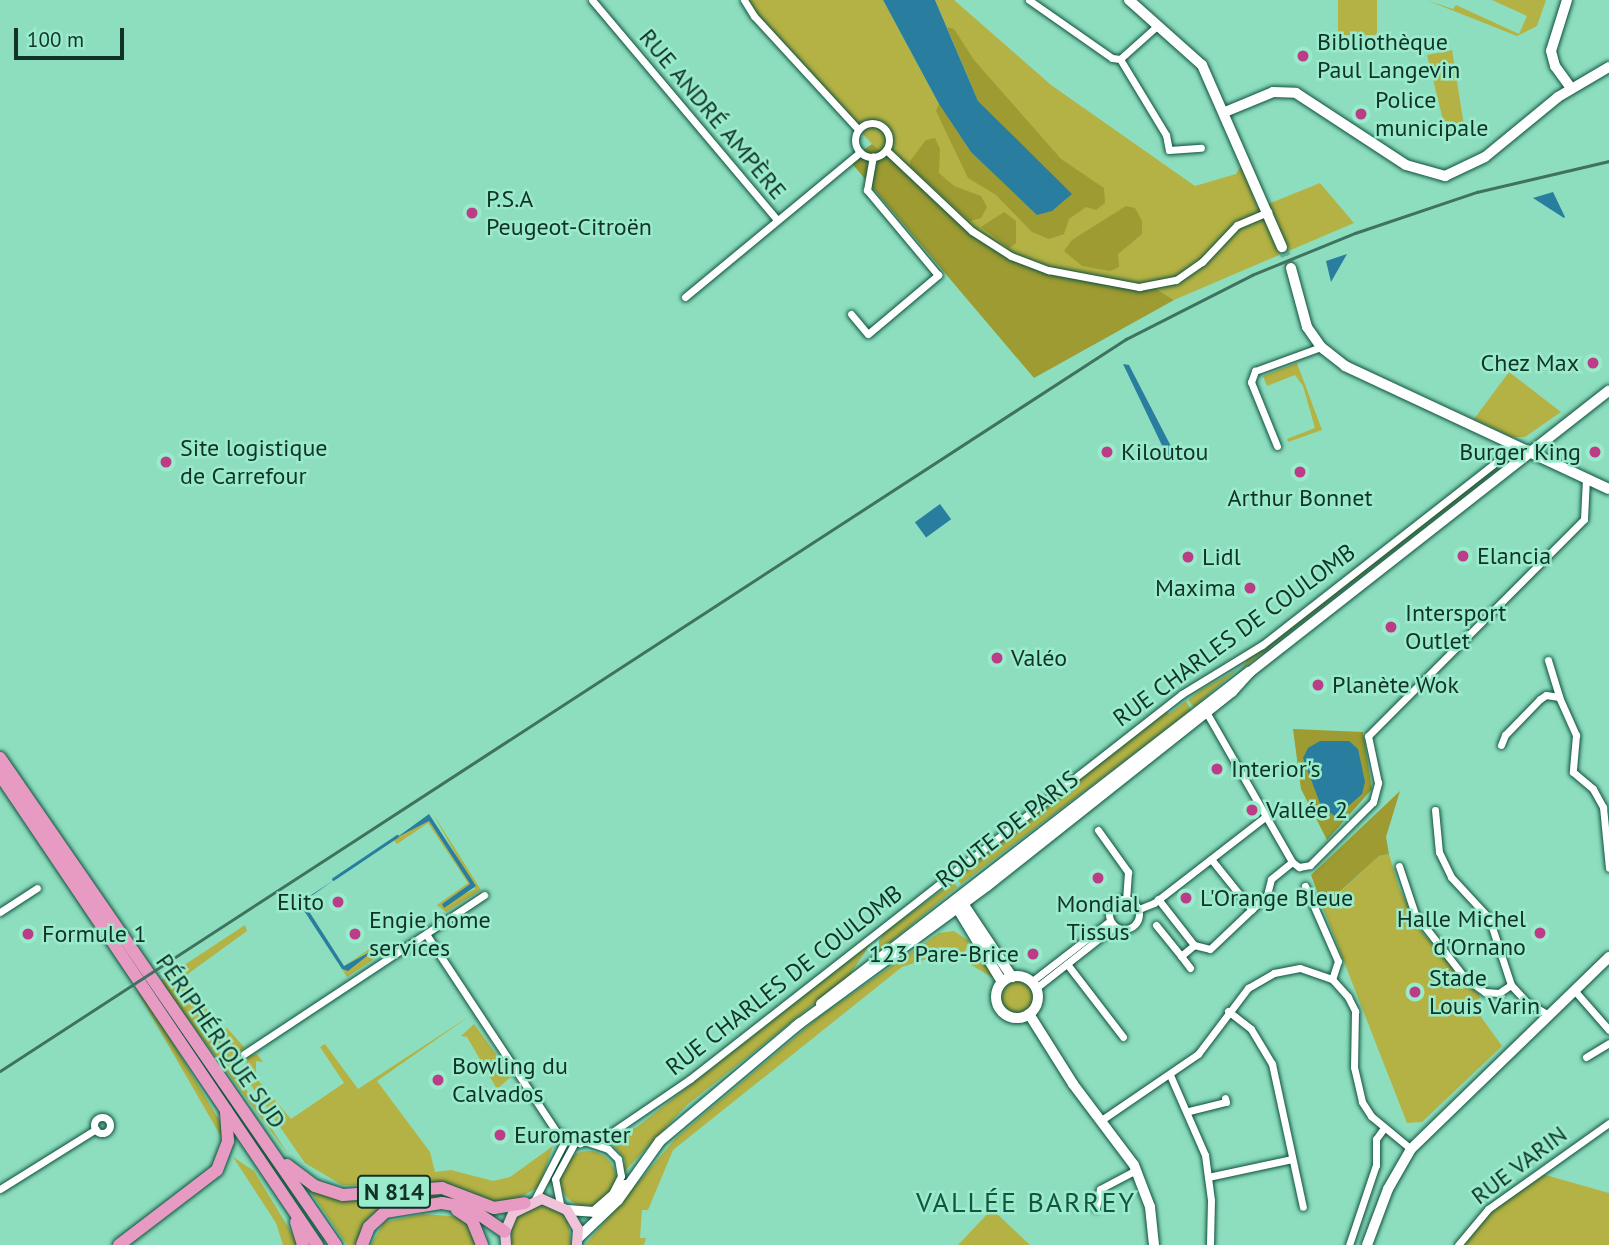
<!DOCTYPE html>
<html>
<head>
<meta charset="utf-8">
<style>
  body { margin:0 }
  #map { position:relative; width:1609px; height:1245px; overflow:hidden; background:#8ddebf; font-family:"PT Sans",sans-serif }
  div>[style] { position:absolute }
  [style*='--x'] { left:calc(var(--x)*1px); top:calc(var(--y)*1px); width:calc(var(--w)*1px); rotate:calc(var(--a)*1deg) }
  .green>* { inset:0; background:#b4b244; transform-origin:0 0 }
  .round { border-radius:50% }
  .forest>* { inset:0; background:#9d9b32 }
  .water>* { inset:0; background:#297e9f; transform-origin:0 0 }
  .stream>* { height:2.5px; margin:-1.25px; padding:0 1.25px; transform-origin:1.25px; border-radius:1.25px; background:#297e9f }
  .secondary-tunnel>* { height:10px; margin-top:-5px; transform-origin:0; background:repeating-linear-gradient(90deg,#74bca1 0 10px,transparent 0 15px) }
  .roads { filter:drop-shadow(0 0 2px #0e513d) drop-shadow(0 0 2px #0e513d) }
  .street>* { height:7px; margin:-3.5px; padding:0 3.5px; transform-origin:3.5px; border-radius:3.5px; background:#fff }
  .street>.ring { margin:-3.5px; padding:0; box-sizing:content-box; background:none; border:7px solid #fff; border-radius:50% }
  .secondary>* { height:10px; margin:-5px; padding:0 5px; transform-origin:5px; border-radius:5px; background:#fff }
  .secondary>.ring { margin:-5px; padding:0; box-sizing:content-box; background:none; border:10px solid #fff; border-radius:50% }
  .primary>* { height:10px; margin:-5px; padding:0 5px; transform-origin:5px; border-radius:5px; background:#f1c3da }
  .highway>* { height:12px; margin:-6px; padding:0 6px; transform-origin:6px; border-radius:6px; background:#e89bc2 }
  .rail>* { height:2.5px; margin:-1.25px; padding:0 1.25px; transform-origin:1.25px; border-radius:1.25px; background:#3f725f }
  .dots>* { width:19px; height:19px; translate:-50% -50%; box-sizing:border-box; border:4px solid #9aebcc; border-radius:50% }
  span { translate:-50% -50%; white-space:nowrap; text-align:center; line-height:1.15; -webkit-text-stroke:5px #9aebcc; paint-order:stroke }
  .shield-label span { padding:2px 5px; background:#9aebcc; border:2px solid; border-radius:5px; -webkit-text-stroke-width:0 }
  .shield-label { font-size:23px; color:#113327; font-weight:700 }
  .poi-label { font-size:24px; color:#113327 }
  .left { translate:0 -50%; text-align:left }
  .right { translate:-100% -50%; text-align:right }
  .street-label { font-size:24px; color:#113327 }
  .quarter-label { font-size:28px; color:#145541; letter-spacing:2px }
  .scale { position:absolute; left:14px; top:28px; width:110px; height:32px; box-sizing:border-box; border:4px solid #113327; border-top:0; padding-left:9px; font-size:21px; line-height:24px; white-space:nowrap; color:#113327; -webkit-text-stroke:5px #9aebcc; paint-order:stroke }
</style>
</head>
<body>
<div id="map">
  <div class="green">
    <i style="clip-path:polygon(744px 0,883px 0,939px 104px,978px 101px,935px 0,954px 0,1051px 85px,1195px 186px,1236px 174px,1241px 166px,1258px 208px,1320px 183px,1354px 223px,1174px 300px,1153px 287px,1031px 265px,1002px 251px,872px 144px,754px 16px)"></i>
    <i style="left:1338px;top:0;width:39px;height:35px"></i>
    <i style="clip-path:polygon(1426px 0,1453px 9px,1456px 5px,1519px 34px,1527px 16px,1492px 0,1546px 0,1537px 26px,1517px 36px)"></i>
    <i style="clip-path:polygon(1452px 50px,1465px 132px,1447px 136px,1427px 55px)"></i>
    <i style="clip-path:polygon(1297px 363px,1322px 430px,1288px 442px,1287px 439px,1315px 428px,1303px 386px,1295px 375px,1267px 386px,1263px 376px)"></i>
    <i style="clip-path:polygon(1509px 372px,1561px 412px,1525px 437px,1512px 437px,1474px 419px)"></i>
    <i style="clip-path:polygon(1502px 462px,1504px 464px,1241px 670px,1248px 659px)"></i>
    <i style="clip-path:polygon(1238px 669px,1194px 707px,1188px 700px,1201px 690px)"></i>
    <i style="clip-path:polygon(1186px 701px,1191px 710px,1115px 768px,961px 884px,956px 877px,1166px 711px,1169px 714px)"></i>
    <i style="clip-path:polygon(432px 812px,481px 890px,446px 912px,437px 905px,468px 883px,428px 823px,397px 844px,393px 839px,429px 821px,470px 884px,442px 904px,475px 889px)"></i>
    <i style="clip-path:polygon(1389px 854px,1399px 888px,1420px 930px,1480px 996px,1478px 1002px,1483px 1010px,1479px 1014px,1502px 1046px,1422px 1122px,1407px 1123px,1323px 908px,1379px 856px)"></i>
    <i style="clip-path:polygon(954px 882px,957px 887px,870px 959px,884px 932px)"></i>
    <i style="clip-path:polygon(245px 925px,247px 931px,185px 976px,221px 1031px,227px 1028px,244px 1047px,231px 1066px,290px 1157px,160px 981px)"></i>
    <i style="clip-path:polygon(954px 931px,969px 941px,963px 956px,930px 958px,902px 967px,673px 1150px,648px 1210px,642px 1210px,640px 1238px,646px 1238px,644px 1245px,585px 1245px,676px 1138px,819px 1017px,939px 933px)"></i>
    <i style="clip-path:polygon(871px 943px,849px 976px,687px 1105px,623px 1173px,625px 1161px,619px 1152px,611px 1143px,600px 1143px,637px 1127px)"></i>
    <i style="clip-path:polygon(377px 944px,383px 953px,347px 977px,342px 969px,345px 970px,374px 949px,344px 966px)"></i>
    <i style="clip-path:polygon(979px 952px,995px 979px,971px 965px)"></i>
    <i class="round" style="left:1002px;top:981px;width:32px;height:32px"></i>
    <i style="clip-path:polygon(140px 989px,221px 1123px,223px 1140px,137px 991px)"></i>
    <i style="clip-path:polygon(471px 1015px,377px 1081px,430px 1152px,435px 1172px,451px 1170px,493px 1181px,510px 1177px,553px 1146px,539px 1187px,511px 1202px,491px 1204px,450px 1186px,342px 1185px,305px 1163px,246px 1078px,247px 1056px,257px 1054px,263px 1062px,256px 1061px,256px 1078px,291px 1119px,344px 1083px,320px 1047px,325px 1044px,358px 1089px)"></i>
    <i style="clip-path:polygon(474px 1024px,512px 1076px,497px 1089px,467px 1037px,461px 1036px)"></i>
    <i class="round" style="left:560px;top:1151px;width:56px;height:56px"></i>
    <i style="clip-path:polygon(233px 1157px,254px 1171px,299px 1245px,283px 1245px,276px 1223px)"></i>
    <i style="clip-path:polygon(1542px 1174px,1609px 1193px,1609px 1245px,1462px 1245px,1497px 1205px)"></i>
    <i style="clip-path:polygon(306px 1185px,315px 1189px,434px 1191px,470px 1200px,386px 1204px,368px 1218px,357px 1245px,347px 1245px)"></i>
    <i style="clip-path:polygon(536px 1204px,548px 1204px,568px 1218px,571px 1245px,512px 1245px,511px 1227px,516px 1216px)"></i>
    <i style="clip-path:polygon(992px 1209px,1030px 1245px,958px 1245px)"></i>
    <i style="clip-path:polygon(423px 1214px,461px 1217px,469px 1223px,478px 1245px,371px 1245px,384px 1222px)"></i>
  </div>
  <div class="forest">
    <i style="clip-path:polygon(947px 27px,954px 29px,974px 60px,1061px 159px,1104px 188px,1105px 203px,1096px 210px,1086px 207px,1069px 219px,1064px 234px,1049px 239px,1032px 232px,996px 195px,968px 178px,936px 111px,939px 104px,971px 152px,1071px 194px,978px 101px)"></i>
    <i style="clip-path:polygon(935px 138px,940px 149px,939px 173px,954px 186px,981px 196px,987px 207px,981px 218px,970px 221px,911px 167px,910px 161px,926px 140px)"></i>
    <i style="clip-path:polygon(872px 144px,1002px 251px,1031px 265px,1153px 287px,1174px 300px,1034px 378px,849px 160px)"></i>
    <i style="clip-path:polygon(1126px 206px,1135px 208px,1142px 221px,1142px 234px,1118px 254px,1119px 267px,1110px 271px,1082px 266px,1064px 251px,1072px 240px)"></i>
    <i style="clip-path:polygon(1004px 212px,1016px 221px,1016px 243px,1009px 248px,981px 227px)"></i>
    <i style="clip-path:polygon(1293px 729px,1363px 732px,1372px 789px,1327px 840px,1301px 789px)"></i>
    <i style="clip-path:polygon(1400px 791px,1386px 837px,1389px 854px,1379px 856px,1323px 907px,1311px 875px)"></i>
  </div>
  <div class="water">
    <i style="clip-path:polygon(883px 0,935px 0,978px 101px,1072px 194px,1052px 211px,1037px 215px,971px 152px,939px 104px)"></i>
    <i style="clip-path:polygon(1553px 192px,1565px 217px,1564px 218px,1533px 198px)"></i>
    <i style="clip-path:polygon(1347px 254px,1331px 282px,1326px 261px)"></i>
    <i style="clip-path:polygon(1123px 364px,1129px 365px,1175px 454px,1173px 459px,1168px 458px)"></i>
    <i style="left:940px;top:504px;width:19px;height:31px;rotate:54deg"></i>
    <i style="clip-path:polygon(1320px 741px,1349px 741px,1358px 749px,1365px 782px,1362px 794px,1336px 817px,1321px 806px,1303px 758px,1308px 748px)"></i>
    <i style="clip-path:polygon(429px 814px,476px 886px,444px 908px,442px 904px,470px 884px,429px 821px,396px 838px)"></i>
    <i style="clip-path:polygon(334px 880px,303px 902px,344px 966px,377px 948px,348px 971px,342px 969px,299px 903px)"></i>
  </div>
  <div class="stream">
    <i style="--x:333;--y:879;--w:77;--a:-33.9"></i>
  </div>
  <div class="secondary-tunnel">
    <i style="--x:1282;--y:247;--w:23;--a:67"></i>
  </div>
  <div class="roads">
    <div class="street">
      <i style="--x:592;--y:0;--w:287;--a:49.9"></i>
      <i style="--x:744;--y:0;--w:19;--a:58"></i>
      <i style="--x:754;--y:16;--w:154;--a:47.4"></i>
      <i style="--x:1029;--y:0;--w:101;--a:34.9"></i>
      <i style="--x:1112;--y:58;--w:8;--a:7"></i>
      <i style="--x:1120;--y:59;--w:51;--a:-41.8"></i>
      <i style="--x:1120;--y:59;--w:89;--a:58.8"></i>
      <i style="--x:1166;--y:135;--w:15;--a:79"></i>
      <i style="--x:1169;--y:150;--w:32;--a:-4"></i>
      <i class="ring" style="left:855px;top:123px;width:27px;height:27px"></i>
      <i style="--x:886;--y:150;--w:118;--a:43.3"></i>
      <i style="--x:972;--y:231;--w:46;--a:32.7"></i>
      <i style="--x:1011;--y:256;--w:40;--a:21"></i>
      <i style="--x:1048;--y:270;--w:93;--a:10.6"></i>
      <i style="--x:1139;--y:287;--w:38;--a:-11"></i>
      <i style="--x:1176;--y:280;--w:32;--a:-35"></i>
      <i style="--x:1202;--y:262;--w:51;--a:-46.6"></i>
      <i style="--x:1237;--y:225;--w:34;--a:-23"></i>
      <i style="--x:685;--y:297;--w:227;--a:-39.6"></i>
      <i style="--x:851;--y:314;--w:26;--a:50"></i>
      <i style="--x:868;--y:334;--w:92;--a:-40.1"></i>
      <i style="--x:938;--y:275;--w:111;--a:-129.9"></i>
      <i style="--x:867;--y:190;--w:34;--a:-80"></i>
      <i style="--x:1277;--y:446;--w:69;--a:-112.1"></i>
      <i style="--x:1251;--y:382;--w:12;--a:-70"></i>
      <i style="--x:1255;--y:371;--w:70;--a:-20"></i>
      <i style="--x:1548;--y:660;--w:39;--a:73"></i>
      <i style="--x:1205;--y:710;--w:175;--a:60.2"></i>
      <i style="--x:1292;--y:862;--w:9;--a:36"></i>
      <i style="--x:1299;--y:867;--w:11;--a:-10"></i>
      <i style="--x:1310;--y:865;--w:89;--a:-45"></i>
      <i style="--x:1373;--y:802;--w:20;--a:-75"></i>
      <i style="--x:1378;--y:783;--w:48;--a:-102"></i>
      <i style="--x:1368;--y:736;--w:306;--a:-45.1"></i>
      <i style="--x:1584;--y:519;--w:41;--a:-87.2"></i>
      <i style="--x:1501;--y:745;--w:11;--a:-68"></i>
      <i style="--x:1505;--y:735;--w:50;--a:-45.8"></i>
      <i style="--x:1540;--y:699;--w:7;--a:-34"></i>
      <i style="--x:1546;--y:695;--w:13;--a:9"></i>
      <i style="--x:1559;--y:697;--w:42;--a:65.9"></i>
      <i style="--x:1576;--y:735;--w:37;--a:95"></i>
      <i style="--x:1573;--y:772;--w:26;--a:40"></i>
      <i style="--x:1593;--y:789;--w:21;--a:61"></i>
      <i style="--x:1603;--y:807;--w:61;--a:84.4"></i>
      <i style="--x:1435;--y:810;--w:42;--a:84.6"></i>
      <i style="--x:1439;--y:852;--w:28;--a:64"></i>
      <i style="--x:1451;--y:877;--w:56;--a:47.2"></i>
      <i style="--x:1489;--y:918;--w:71;--a:71.8"></i>
      <i style="--x:1511;--y:985;--w:25;--a:47"></i>
      <i style="--x:1528;--y:1003;--w:24;--a:30"></i>
      <i style="--x:1098;--y:830;--w:52;--a:54.5"></i>
      <i style="--x:1128;--y:872;--w:27;--a:94"></i>
      <i style="--x:1211;--y:859;--w:65;--a:51.2"></i>
      <i style="--x:1399;--y:866;--w:51;--a:71.6"></i>
      <i style="--x:1415;--y:914;--w:81;--a:52"></i>
      <i style="--x:1465;--y:978;--w:24;--a:35"></i>
      <i style="--x:1485;--y:992;--w:14;--a:4"></i>
      <i style="--x:1499;--y:993;--w:14;--a:-34"></i>
      <i style="--x:1305;--y:886;--w:82;--a:66.3"></i>
      <i style="--x:1338;--y:961;--w:19;--a:108"></i>
      <i class="ring" style="left:1109px;top:899px;width:23px;height:23px"></i>
      <i style="--x:1158;--y:899;--w:58;--a:52"></i>
      <i style="--x:1194;--y:945;--w:16;--a:14"></i>
      <i style="--x:1210;--y:949;--w:79;--a:-43.5"></i>
      <i style="--x:1267;--y:895;--w:16;--a:-76"></i>
      <i style="--x:1271;--y:879;--w:27;--a:-39"></i>
      <i style="--x:1139;--y:909;--w:16;--a:-22"></i>
      <i style="--x:1154;--y:903;--w:140;--a:-37.8"></i>
      <i style="--x:0;--y:912;--w:44;--a:-33"></i>
      <i style="--x:1156;--y:925;--w:40;--a:51"></i>
      <i style="--x:1181;--y:956;--w:17;--a:-40"></i>
      <i style="--x:426;--y:934;--w:236;--a:56.6"></i>
      <i style="--x:556;--y:1131;--w:27;--a:27"></i>
      <i style="--x:580;--y:1143;--w:29;--a:-16"></i>
      <i style="--x:608;--y:1135;--w:99;--a:-34.3"></i>
      <i style="--x:690;--y:1079;--w:625;--a:-38.04"></i>
      <i style="--x:1182;--y:694;--w:94;--a:-31.5"></i>
      <i style="--x:1262;--y:645;--w:321;--a:-38"></i>
      <i style="--x:1181;--y:956;--w:15;--a:53"></i>
      <i style="--x:1067;--y:964;--w:92;--a:52.5"></i>
      <i style="--x:1031;--y:982;--w:100;--a:-37.7"></i>
      <i style="--x:1036;--y:988;--w:100;--a:-38.1"></i>
      <i style="--x:1574;--y:990;--w:53;--a:48.8"></i>
      <i style="--x:1228;--y:1011;--w:29;--a:38"></i>
      <i style="--x:1251;--y:1029;--w:41;--a:59"></i>
      <i style="--x:1272;--y:1064;--w:146;--a:77.8"></i>
      <i style="--x:244;--y:1054;--w:288;--a:-33.5"></i>
      <i style="--x:1586;--y:1057;--w:27;--a:-31"></i>
      <i style="--x:1170;--y:1075;--w:87;--a:66.4"></i>
      <i style="--x:1205;--y:1155;--w:45;--a:82.4"></i>
      <i style="--x:1211;--y:1200;--w:45;--a:91.3"></i>
      <i style="--x:1189;--y:1111;--w:38;--a:-14"></i>
      <i style="--x:1226;--y:1102;--w:4;--a:-104"></i>
      <i class="ring" style="left:94px;top:1117px;width:9px;height:9px"></i>
      <i style="--x:1100;--y:1121;--w:119;--a:-34.4"></i>
      <i style="--x:1198;--y:1054;--w:83;--a:-52.9"></i>
      <i style="--x:1248;--y:988;--w:30;--a:-30"></i>
      <i style="--x:1274;--y:973;--w:26;--a:-11"></i>
      <i style="--x:1300;--y:968;--w:34;--a:19"></i>
      <i style="--x:1332;--y:979;--w:24;--a:48"></i>
      <i style="--x:1348;--y:997;--w:16;--a:63"></i>
      <i style="--x:1355;--y:1011;--w:56;--a:91"></i>
      <i style="--x:1354;--y:1067;--w:36;--a:77"></i>
      <i style="--x:1362;--y:1102;--w:17;--a:57"></i>
      <i style="--x:1371;--y:1116;--w:52;--a:39.5"></i>
      <i style="--x:587;--y:1142;--w:22;--a:18"></i>
      <i style="--x:608;--y:1149;--w:14;--a:45"></i>
      <i style="--x:618;--y:1159;--w:17;--a:80"></i>
      <i style="--x:621;--y:1176;--w:18;--a:117"></i>
      <i style="--x:1208;--y:1177;--w:86;--a:-12.1"></i>
      <i style="--x:0;--y:1189;--w:113;--a:-32"></i>
      <i style="--x:535;--y:1199;--w:68;--a:-62.7"></i>
      <i style="--x:560;--y:1204;--w:25;--a:-101"></i>
      <i style="--x:555;--y:1179;--w:42;--a:-61.6"></i>
      <i style="--x:1096;--y:1208;--w:19;--a:-78"></i>
      <i style="--x:1100;--y:1189;--w:41;--a:-27.8"></i>
      <i style="--x:1349;--y:1245;--w:84;--a:-71.4"></i>
      <i style="--x:1376;--y:1165;--w:26;--a:-90"></i>
      <i style="--x:1376;--y:1139;--w:14;--a:-54"></i>
      <i style="--x:1458;--y:1245;--w:47;--a:-50.2"></i>
      <i style="--x:1488;--y:1209;--w:148;--a:-35.4"></i>
    </div>
    <div class="secondary">
      <i style="--x:1129;--y:0;--w:98;--a:41.7"></i>
      <i style="--x:1202;--y:65;--w:199;--a:66.3"></i>
      <i style="--x:1567;--y:0;--w:53;--a:107.4"></i>
      <i style="--x:1551;--y:51;--w:16;--a:75"></i>
      <i style="--x:1555;--y:66;--w:27;--a:54"></i>
      <i style="--x:1225;--y:112;--w:52;--a:-22.6"></i>
      <i style="--x:1273;--y:92;--w:23;--a:2"></i>
      <i style="--x:1296;--y:93;--w:131;--a:33.2"></i>
      <i style="--x:1406;--y:165;--w:41;--a:15.8"></i>
      <i style="--x:1445;--y:176;--w:44;--a:-25.4"></i>
      <i style="--x:1485;--y:157;--w:94;--a:-39.4"></i>
      <i style="--x:1558;--y:97;--w:59;--a:-30.5"></i>
      <i style="--x:1291;--y:268;--w:61;--a:74.8"></i>
      <i style="--x:1307;--y:327;--w:24;--a:55"></i>
      <i style="--x:1321;--y:347;--w:31;--a:38"></i>
      <i style="--x:1345;--y:366;--w:291;--a:25"></i>
      <i style="--x:960;--y:899;--w:94;--a:56.3"></i>
      <i style="--x:959;--y:911;--w:83;--a:58.8"></i>
      <i class="ring" style="left:996px;top:976px;width:32px;height:32px"></i>
      <i style="--x:821;--y:1004;--w:542;--a:-37.8"></i>
      <i style="--x:1029;--y:1014;--w:83;--a:57.8"></i>
      <i style="--x:1073;--y:1084;--w:101;--a:53"></i>
      <i style="--x:1134;--y:1165;--w:45;--a:69.1"></i>
      <i style="--x:1150;--y:1207;--w:38;--a:84"></i>
      <i style="--x:795;--y:1027;--w:238;--a:-36.3"></i>
      <i style="--x:987;--y:886;--w:313;--a:-38.4"></i>
      <i style="--x:1232;--y:692;--w:27;--a:-48"></i>
      <i style="--x:1250;--y:672;--w:456;--a:-38.1"></i>
      <i style="--x:567;--y:1210;--w:27;--a:4"></i>
      <i style="--x:594;--y:1212;--w:41;--a:-41.1"></i>
      <i style="--x:578;--y:1238;--w:55;--a:-43.5"></i>
      <i style="--x:618;--y:1200;--w:72;--a:-54.6"></i>
      <i style="--x:660;--y:1141;--w:183;--a:-40.1"></i>
      <i style="--x:1367;--y:1245;--w:60;--a:-69.4"></i>
      <i style="--x:1388;--y:1189;--w:46;--a:-60.1"></i>
      <i style="--x:1411;--y:1149;--w:276;--a:-44.1"></i>
    </div>
    <div class="primary">
      <i style="--x:506;--y:1245;--w:13;--a:-94"></i>
      <i style="--x:505;--y:1232;--w:21;--a:-67"></i>
      <i style="--x:513;--y:1213;--w:32;--a:-26"></i>
      <i style="--x:542;--y:1199;--w:27;--a:24"></i>
      <i style="--x:567;--y:1210;--w:22;--a:60"></i>
      <i style="--x:578;--y:1229;--w:16;--a:94"></i>
    </div>
    <div class="highway">
      <i style="--x:0;--y:758;--w:592;--a:55.4"></i>
      <i style="--x:0;--y:775;--w:567;--a:56"></i>
      <i style="--x:287;--y:1165;--w:35;--a:37"></i>
      <i style="--x:315;--y:1186;--w:29;--a:18"></i>
      <i style="--x:343;--y:1195;--w:99;--a:-4"></i>
      <i style="--x:442;--y:1188;--w:56;--a:21"></i>
      <i style="--x:494;--y:1208;--w:31;--a:-9"></i>
      <i style="--x:457;--y:1210;--w:18;--a:34"></i>
      <i style="--x:472;--y:1220;--w:27;--a:68"></i>
      <i style="--x:296;--y:1222;--w:24;--a:73"></i>
      <i style="--x:119;--y:1245;--w:123;--a:-37.4"></i>
      <i style="--x:217;--y:1170;--w:31;--a:-69"></i>
      <i style="--x:228;--y:1141;--w:31;--a:-94"></i>
      <i style="--x:362;--y:1245;--w:19;--a:-69"></i>
      <i style="--x:369;--y:1227;--w:22;--a:-43"></i>
      <i style="--x:385;--y:1212;--w:58;--a:-9"></i>
      <i style="--x:442;--y:1203;--w:28;--a:10"></i>
      <i style="--x:470;--y:1208;--w:42;--a:34.4"></i>
    </div>
  </div>
  <div class="rail">
    <i style="--x:0;--y:1071;--w:1343;--a:-33.03"></i>
    <i style="--x:1126;--y:339;--w:141;--a:-26.9"></i>
    <i style="--x:1252;--y:275;--w:111;--a:-22.2"></i>
    <i style="--x:1355;--y:233;--w:129;--a:-18.6"></i>
    <i style="--x:1477;--y:192;--w:136;--a:-13.2"></i>
  </div>
  <div class="dots">
    <i style="left:1303px;top:56px;background:#bc3c88"></i>
    <i style="left:1361px;top:114px;background:#bc3c88"></i>
    <i style="left:472px;top:213px;background:#bc3c88"></i>
    <i style="left:1593px;top:363px;background:#bc3c88"></i>
    <i style="left:1107px;top:452px;background:#bc3c88"></i>
    <i style="left:1595px;top:452px;background:#bc3c88"></i>
    <i style="left:166px;top:462px;background:#bc3c88"></i>
    <i style="left:1300px;top:472px;background:#bc3c88"></i>
    <i style="left:1463px;top:556px;background:#bc3c88"></i>
    <i style="left:1188px;top:557px;background:#bc3c88"></i>
    <i style="left:1250px;top:588px;background:#bc3c88"></i>
    <i style="left:1391px;top:627px;background:#bc3c88"></i>
    <i style="left:997px;top:658px;background:#bc3c88"></i>
    <i style="left:1318px;top:685px;background:#bc3c88"></i>
    <i style="left:1217px;top:769px;background:#bc3c88"></i>
    <i style="left:1252px;top:810px;background:#bc3c88"></i>
    <i style="left:1098px;top:878px;background:#bc3c88"></i>
    <i style="left:1186px;top:898px;background:#bc3c88"></i>
    <i style="left:338px;top:902px;background:#bc3c88"></i>
    <i style="left:1540px;top:933px;background:#bc3c88"></i>
    <i style="left:28px;top:934px;background:#bc3c88"></i>
    <i style="left:355px;top:934px;background:#bc3c88"></i>
    <i style="left:1033px;top:954px;background:#bc3c88"></i>
    <i style="left:1415px;top:992px;background:#bc3c88"></i>
    <i style="left:438px;top:1080px;background:#bc3c88"></i>
    <i style="left:500px;top:1135px;background:#bc3c88"></i>
  </div>
  <div class="shield-label">
    <span style="left:394px;top:1192px">N 814</span>
  </div>
  <div class="poi-label">
    <span class="left" style="left:1317px;top:56px">Bibliothèque<br>Paul Langevin</span>
    <span class="left" style="left:1375px;top:114px">Police<br>municipale</span>
    <span class="left" style="left:486px;top:213px">P.S.A<br>Peugeot-Citroën</span>
    <span class="right" style="left:1579px;top:363px">Chez Max</span>
    <span class="left" style="left:180px;top:462px">Site logistique<br>de Carrefour</span>
    <span class="left" style="left:1121px;top:452px">Kiloutou</span>
    <span class="right" style="left:1581px;top:452px">Burger King</span>
    <span style="left:1300px;top:498px">Arthur Bonnet</span>
    <span class="left" style="left:1477px;top:556px">Elancia</span>
    <span class="left" style="left:1202px;top:557px">Lidl</span>
    <span class="right" style="left:1236px;top:588px">Maxima</span>
    <span class="left" style="left:1405px;top:627px">Intersport<br>Outlet</span>
    <span class="left" style="left:1011px;top:658px">Valéo</span>
    <span class="left" style="left:1332px;top:685px">Planète Wok</span>
    <span class="left" style="left:1231px;top:769px">Interior's</span>
    <span class="left" style="left:1266px;top:810px">Vallée 2</span>
    <span class="left" style="left:1200px;top:898px">L'Orange Bleue</span>
    <span class="right" style="left:324px;top:902px">Elito</span>
    <span style="left:1098px;top:918px">Mondial<br>Tissus</span>
    <span class="right" style="left:1526px;top:933px">Halle Michel<br>d'Ornano</span>
    <span class="left" style="left:369px;top:934px">Engie home<br>services</span>
    <span class="left" style="left:42px;top:934px">Formule 1</span>
    <span class="right" style="left:1019px;top:954px">123 Pare-Brice</span>
    <span class="left" style="left:1429px;top:992px">Stade<br>Louis Varin</span>
    <span class="left" style="left:452px;top:1080px">Bowling du<br>Calvados</span>
    <span class="left" style="left:514px;top:1135px">Euromaster</span>
  </div>
  <div class="street-label">
    <span style="left:713px;top:114px;rotate:50deg">RUE ANDRÉ AMPÈRE</span>
    <span style="left:1234px;top:635px;rotate:-36deg">RUE CHARLES DE COULOMB</span>
    <span style="left:1007px;top:829px;rotate:-38deg">ROUTE DE PARIS</span>
    <span style="left:784px;top:980px;rotate:-38deg">RUE CHARLES DE COULOMB</span>
    <span style="left:221px;top:1041px;rotate:55deg">PÉRIPHÉRIQUE SUD</span>
    <span style="left:1519px;top:1165px;rotate:-37deg">RUE VARIN</span>
  </div>
  <div class="quarter-label">
    <span style="left:1026px;top:1202px">VALLÉE BARREY</span>
  </div>
  <div class="scale">100 m</div>
</div>
</body>
</html>
